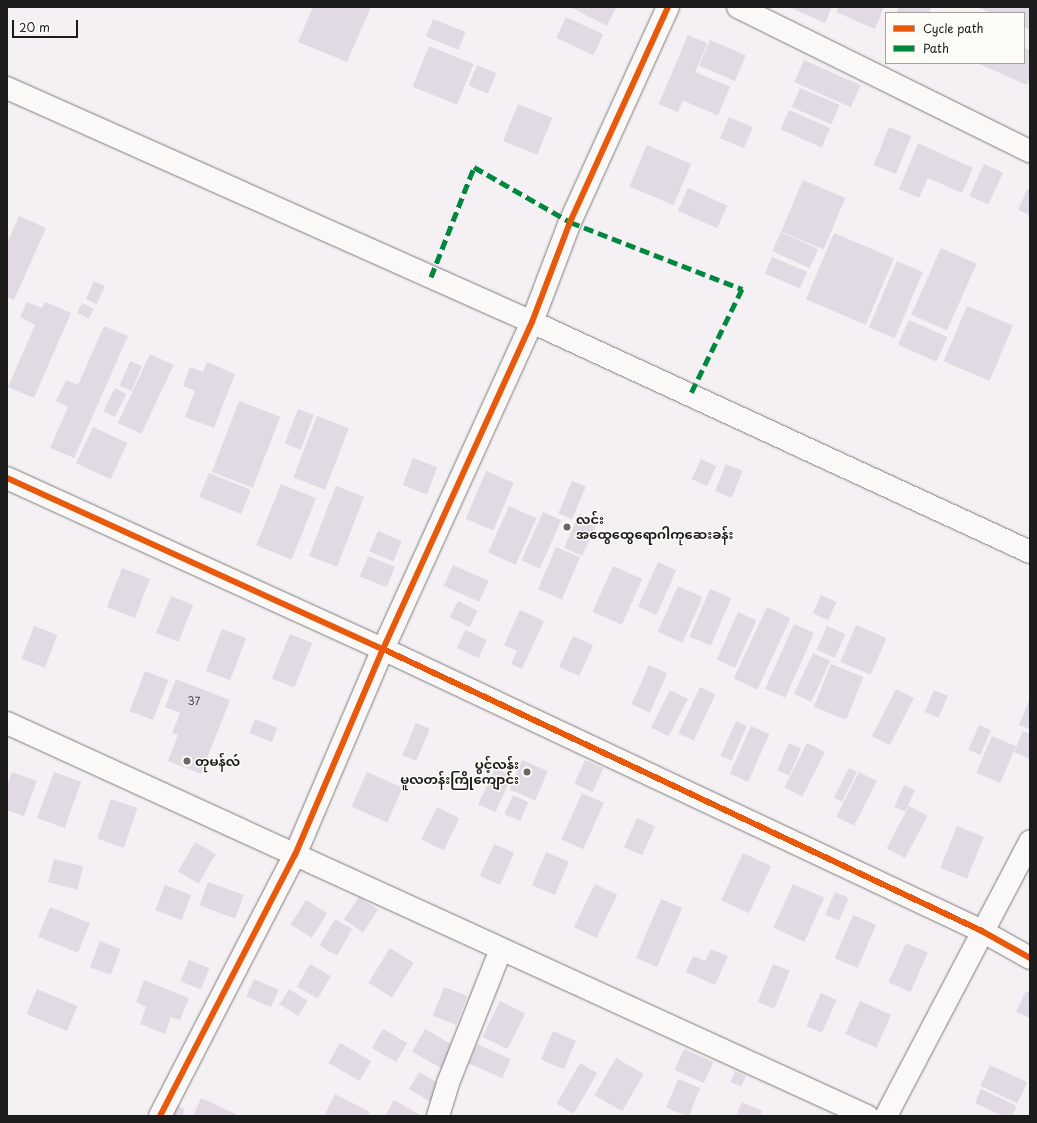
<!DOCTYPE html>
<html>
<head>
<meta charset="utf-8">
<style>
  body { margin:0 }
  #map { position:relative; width:1037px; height:1123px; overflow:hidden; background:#f4f0f3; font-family:"Playpen Sans","Noto Sans Myanmar",sans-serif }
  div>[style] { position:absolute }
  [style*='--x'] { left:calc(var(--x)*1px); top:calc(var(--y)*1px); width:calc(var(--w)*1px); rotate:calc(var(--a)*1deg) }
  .building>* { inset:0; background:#e1dae4; transform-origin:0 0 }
  .roads { filter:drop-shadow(0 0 1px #7d7b7d) drop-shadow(0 0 1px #7d7b7d) }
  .minor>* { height:22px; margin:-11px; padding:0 11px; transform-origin:11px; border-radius:11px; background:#faf9f8 }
  .secondary>* { height:22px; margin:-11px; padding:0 11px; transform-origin:11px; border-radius:11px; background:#faf9f8 }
  .quiet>* { height:5px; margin-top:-2.5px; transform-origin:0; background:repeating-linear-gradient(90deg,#00873e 0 10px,transparent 0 15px) }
  .cycleway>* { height:6px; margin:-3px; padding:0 3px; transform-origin:3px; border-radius:3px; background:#e8590c }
  .dots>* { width:11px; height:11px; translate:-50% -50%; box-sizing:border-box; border:2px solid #fdfcf7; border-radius:50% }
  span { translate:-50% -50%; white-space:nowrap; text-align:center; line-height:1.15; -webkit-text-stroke:3px #fdfcf7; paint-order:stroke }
  .number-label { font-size:11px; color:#4d4c4e }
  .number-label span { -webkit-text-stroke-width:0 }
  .poi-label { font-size:13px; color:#1c1c1c; font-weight:700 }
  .left { translate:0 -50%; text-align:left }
  .right { translate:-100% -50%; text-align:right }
  .frame { position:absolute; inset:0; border:8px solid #1c1c1c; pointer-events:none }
  .legend { position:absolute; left:885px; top:12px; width:140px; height:52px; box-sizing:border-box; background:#fdfcf7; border:1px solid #a3a29f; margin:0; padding:5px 7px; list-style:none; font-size:12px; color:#1c1c1c }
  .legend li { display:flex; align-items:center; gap:8px; height:20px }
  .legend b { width:20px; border:1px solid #a3a29f }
  .scale { position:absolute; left:12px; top:20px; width:66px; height:18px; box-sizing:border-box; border:2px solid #1c1c1c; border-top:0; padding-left:5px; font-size:12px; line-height:14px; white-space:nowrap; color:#1c1c1c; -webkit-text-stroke:3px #fdfcf7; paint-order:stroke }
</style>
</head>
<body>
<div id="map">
  <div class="building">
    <i style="clip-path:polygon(313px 7px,371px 7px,347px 62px,298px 42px)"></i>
    <i style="clip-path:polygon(570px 7px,616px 7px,607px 26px)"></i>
    <i style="clip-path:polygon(789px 7px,832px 7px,825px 23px)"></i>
    <i style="clip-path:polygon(838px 7px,884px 7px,875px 29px,836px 12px)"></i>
    <i style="clip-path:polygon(899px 7px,931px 7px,929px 13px,896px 13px)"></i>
    <i style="clip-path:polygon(977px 7px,1029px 7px,1030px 30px,1024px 27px,1024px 13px,991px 13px)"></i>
    <i style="left:566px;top:17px;width:41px;height:23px;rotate:25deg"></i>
    <i style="left:433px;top:19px;width:35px;height:19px;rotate:22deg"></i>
    <i style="left:688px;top:35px;width:21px;height:75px;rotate:23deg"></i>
    <i style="left:710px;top:40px;width:39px;height:28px;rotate:23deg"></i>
    <i style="left:429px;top:46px;width:48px;height:44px;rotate:22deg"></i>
    <i style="clip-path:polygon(1024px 48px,1030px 50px,1030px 78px,1027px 85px,977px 63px,1024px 63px)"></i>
    <i style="left:804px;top:60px;width:62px;height:24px;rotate:24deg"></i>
    <i style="left:477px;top:65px;width:21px;height:22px;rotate:23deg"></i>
    <i style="left:695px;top:72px;width:38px;height:31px;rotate:23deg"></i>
    <i style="left:800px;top:88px;width:43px;height:21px;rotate:23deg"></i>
    <i style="left:518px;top:104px;width:37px;height:40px;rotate:22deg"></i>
    <i style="left:789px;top:110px;width:45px;height:21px;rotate:24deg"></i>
    <i style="left:729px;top:117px;width:26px;height:23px;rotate:23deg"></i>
    <i style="left:889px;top:127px;width:24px;height:41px;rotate:22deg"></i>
    <i style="clip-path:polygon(918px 143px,973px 168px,962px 193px,928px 178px,919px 198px,899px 189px)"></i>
    <i style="left:647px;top:145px;width:48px;height:45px;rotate:23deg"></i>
    <i style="left:984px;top:164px;width:21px;height:35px;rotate:25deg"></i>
    <i style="left:803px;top:180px;width:46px;height:56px;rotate:23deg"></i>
    <i style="left:688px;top:188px;width:43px;height:25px;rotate:24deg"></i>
    <i style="clip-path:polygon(1027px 189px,1030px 190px,1030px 215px,1018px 210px)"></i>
    <i style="clip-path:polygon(19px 216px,46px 228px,14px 300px,7px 297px,7px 243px)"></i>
    <i style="left:781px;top:232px;width:41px;height:21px;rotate:25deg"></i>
    <i style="left:834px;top:233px;width:65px;height:72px;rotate:23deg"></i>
    <i style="left:941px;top:248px;width:39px;height:73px;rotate:24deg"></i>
    <i style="left:772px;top:257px;width:38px;height:18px;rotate:23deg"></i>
    <i style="left:897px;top:261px;width:28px;height:72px;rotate:23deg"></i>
    <i style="left:94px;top:281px;width:12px;height:20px;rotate:24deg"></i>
    <i style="clip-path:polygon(27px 302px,42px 308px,45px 302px,71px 313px,34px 398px,8px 387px,35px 325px,20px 317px)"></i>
    <i style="left:82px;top:303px;width:13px;height:11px;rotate:27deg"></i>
    <i style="left:967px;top:306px;width:50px;height:60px;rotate:23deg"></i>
    <i style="left:909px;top:320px;width:42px;height:27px;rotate:24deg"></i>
    <i style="clip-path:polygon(104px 326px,128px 336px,74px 458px,50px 448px,68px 407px,56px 401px,66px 380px,78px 385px)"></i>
    <i style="left:150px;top:354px;width:26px;height:76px;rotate:25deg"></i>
    <i style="left:130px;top:361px;width:13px;height:27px;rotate:23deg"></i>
    <i style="clip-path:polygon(207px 362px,235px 374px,214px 428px,185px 417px,195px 391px,183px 386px,190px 367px,203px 372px)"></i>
    <i style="left:115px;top:388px;width:13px;height:26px;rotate:27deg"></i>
    <i style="left:239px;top:401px;width:44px;height:76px;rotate:21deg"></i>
    <i style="left:298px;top:409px;width:17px;height:37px;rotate:21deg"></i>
    <i style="left:317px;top:416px;width:34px;height:66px;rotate:21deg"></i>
    <i style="left:93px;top:427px;width:38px;height:40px;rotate:25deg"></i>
    <i style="left:413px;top:458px;width:26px;height:29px;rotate:21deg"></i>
    <i style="left:701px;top:459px;width:17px;height:22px;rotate:25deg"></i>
    <i style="left:726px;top:464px;width:18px;height:29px;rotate:22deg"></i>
    <i style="left:486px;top:471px;width:30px;height:52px;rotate:23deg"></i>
    <i style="left:209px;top:473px;width:45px;height:26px;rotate:22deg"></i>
    <i style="left:572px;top:481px;width:15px;height:35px;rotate:23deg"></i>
    <i style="left:281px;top:484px;width:38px;height:66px;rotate:22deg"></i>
    <i style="left:336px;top:486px;width:30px;height:75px;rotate:21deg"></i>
    <i style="left:509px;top:506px;width:30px;height:51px;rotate:24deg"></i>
    <i style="left:543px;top:512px;width:20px;height:53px;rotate:24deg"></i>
    <i style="left:579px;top:514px;width:20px;height:37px;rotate:24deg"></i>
    <i style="left:378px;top:531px;width:26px;height:22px;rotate:23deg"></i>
    <i style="left:556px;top:547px;width:26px;height:46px;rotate:23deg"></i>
    <i style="left:368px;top:556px;width:29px;height:22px;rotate:22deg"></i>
    <i style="left:658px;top:562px;width:20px;height:49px;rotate:24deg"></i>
    <i style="left:453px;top:565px;width:39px;height:23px;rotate:24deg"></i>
    <i style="left:613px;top:566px;width:32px;height:50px;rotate:24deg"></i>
    <i style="left:122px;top:568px;width:30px;height:42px;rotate:21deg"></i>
    <i style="left:678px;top:586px;width:27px;height:50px;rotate:24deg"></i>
    <i style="left:710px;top:589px;width:23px;height:52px;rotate:23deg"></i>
    <i style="left:821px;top:595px;width:17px;height:20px;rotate:24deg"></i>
    <i style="left:171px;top:596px;width:24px;height:40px;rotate:22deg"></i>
    <i style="left:458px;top:601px;width:22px;height:18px;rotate:27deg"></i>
    <i style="left:767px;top:607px;width:26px;height:79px;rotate:25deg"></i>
    <i style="clip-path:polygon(520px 610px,544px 621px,522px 669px,511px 664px,517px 651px,504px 645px)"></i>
    <i style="left:738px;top:612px;width:20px;height:52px;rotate:24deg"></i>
    <i style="left:794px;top:624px;width:22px;height:71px;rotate:24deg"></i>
    <i style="left:856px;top:625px;width:33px;height:40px;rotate:23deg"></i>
    <i style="left:34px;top:626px;width:25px;height:35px;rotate:21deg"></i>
    <i style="left:827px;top:626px;width:20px;height:26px;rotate:24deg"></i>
    <i style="left:222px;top:629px;width:26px;height:45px;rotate:21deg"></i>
    <i style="left:465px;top:630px;width:24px;height:20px;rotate:24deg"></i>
    <i style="left:290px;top:634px;width:24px;height:48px;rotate:22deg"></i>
    <i style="left:573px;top:636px;width:22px;height:34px;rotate:24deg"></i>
    <i style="left:813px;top:653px;width:19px;height:45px;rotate:25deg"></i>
    <i style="left:831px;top:664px;width:35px;height:46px;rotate:22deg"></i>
    <i style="left:649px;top:665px;width:20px;height:43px;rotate:24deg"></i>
    <i style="left:145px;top:671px;width:25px;height:43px;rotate:21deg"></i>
    <i style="clip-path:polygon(176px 679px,230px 700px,201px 774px,168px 761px,178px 735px,172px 733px,180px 713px,165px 707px)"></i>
    <i style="left:700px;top:687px;width:17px;height:51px;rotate:25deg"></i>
    <i style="left:896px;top:689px;width:20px;height:53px;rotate:27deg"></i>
    <i style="left:670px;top:690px;width:20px;height:42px;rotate:27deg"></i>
    <i style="left:934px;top:690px;width:15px;height:24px;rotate:23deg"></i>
    <i style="clip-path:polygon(1030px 698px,1030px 729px,1019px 725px)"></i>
    <i style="left:255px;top:719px;width:24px;height:15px;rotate:22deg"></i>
    <i style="left:736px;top:721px;width:12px;height:38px;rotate:24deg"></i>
    <i style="left:416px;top:723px;width:15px;height:35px;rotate:23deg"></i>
    <i style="left:979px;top:725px;width:13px;height:27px;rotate:23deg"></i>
    <i style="left:751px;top:726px;width:20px;height:52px;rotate:24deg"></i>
    <i style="clip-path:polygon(1023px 731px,1030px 734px,1030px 759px,1014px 752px)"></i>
    <i style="left:992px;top:736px;width:26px;height:40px;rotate:23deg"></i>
    <i style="left:789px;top:743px;width:13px;height:30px;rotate:23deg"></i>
    <i style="left:807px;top:743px;width:20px;height:50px;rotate:27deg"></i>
    <i style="left:522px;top:760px;width:28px;height:32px;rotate:23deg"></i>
    <i style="left:585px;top:760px;width:20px;height:26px;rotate:24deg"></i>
    <i style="left:495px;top:768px;width:19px;height:40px;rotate:25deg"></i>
    <i style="left:849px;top:768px;width:9px;height:33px;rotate:27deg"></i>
    <i style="clip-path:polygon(12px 772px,37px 781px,24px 816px,7px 810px,7px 787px)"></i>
    <i style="left:54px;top:772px;width:29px;height:49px;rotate:20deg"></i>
    <i style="left:367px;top:772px;width:39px;height:38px;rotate:24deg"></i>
    <i style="left:859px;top:772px;width:20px;height:50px;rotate:27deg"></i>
    <i style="left:904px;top:785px;width:12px;height:24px;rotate:24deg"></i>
    <i style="left:582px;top:793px;width:24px;height:51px;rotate:24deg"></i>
    <i style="left:513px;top:795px;width:17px;height:21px;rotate:24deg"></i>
    <i style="left:111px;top:799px;width:28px;height:42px;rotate:19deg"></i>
    <i style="left:909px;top:806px;width:21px;height:48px;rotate:28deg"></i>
    <i style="left:437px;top:807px;width:25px;height:36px;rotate:26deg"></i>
    <i style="left:637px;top:818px;width:20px;height:32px;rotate:24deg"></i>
    <i style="left:957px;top:826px;width:29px;height:45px;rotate:22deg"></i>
    <i style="left:195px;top:842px;width:24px;height:34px;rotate:30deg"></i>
    <i style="left:494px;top:844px;width:22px;height:35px;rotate:24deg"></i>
    <i style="left:546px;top:852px;width:25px;height:36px;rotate:23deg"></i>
    <i style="left:743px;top:853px;width:31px;height:52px;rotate:25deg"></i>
    <i style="left:54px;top:859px;width:30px;height:24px;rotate:14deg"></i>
    <i style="left:208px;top:882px;width:38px;height:25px;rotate:20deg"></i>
    <i style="left:595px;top:884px;width:25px;height:48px;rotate:26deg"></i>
    <i style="left:793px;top:884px;width:34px;height:48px;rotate:24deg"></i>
    <i style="left:165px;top:885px;width:28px;height:27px;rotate:21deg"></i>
    <i style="left:835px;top:892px;width:15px;height:25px;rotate:23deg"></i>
    <i style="left:359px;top:897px;width:23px;height:27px;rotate:34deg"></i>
    <i style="left:661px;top:899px;width:23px;height:64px;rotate:23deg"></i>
    <i style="left:306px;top:900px;width:25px;height:29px;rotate:32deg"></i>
    <i style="left:50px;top:907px;width:43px;height:32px;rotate:22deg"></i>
    <i style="left:853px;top:915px;width:25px;height:47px;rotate:23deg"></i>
    <i style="left:335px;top:919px;width:20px;height:31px;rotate:30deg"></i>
    <i style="left:100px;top:941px;width:22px;height:28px;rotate:21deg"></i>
    <i style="left:906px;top:943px;width:24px;height:43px;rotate:24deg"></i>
    <i style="left:390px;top:948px;width:28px;height:41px;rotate:32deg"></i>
    <i style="clip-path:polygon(711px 949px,728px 956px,715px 985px,686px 972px,693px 956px,705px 961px)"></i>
    <i style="left:189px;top:960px;width:22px;height:23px;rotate:22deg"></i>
    <i style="left:310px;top:964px;width:24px;height:26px;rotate:30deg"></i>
    <i style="left:773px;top:964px;width:18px;height:41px;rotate:22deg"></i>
    <i style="left:254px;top:979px;width:27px;height:19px;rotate:24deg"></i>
    <i style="clip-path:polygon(144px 980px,189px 998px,180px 1020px,171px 1017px,165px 1034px,140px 1024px,146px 1007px,136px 1002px)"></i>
    <i style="left:444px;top:987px;width:25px;height:31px;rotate:21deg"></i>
    <i style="left:37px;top:989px;width:44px;height:27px;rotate:23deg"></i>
    <i style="left:289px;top:989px;width:22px;height:18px;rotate:32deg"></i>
    <i style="clip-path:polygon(1026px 991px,1030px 993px,1030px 1018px,1016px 1012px)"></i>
    <i style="left:821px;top:993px;width:17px;height:36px;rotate:24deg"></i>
    <i style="left:500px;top:1001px;width:28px;height:40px;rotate:26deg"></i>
    <i style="left:860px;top:1001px;width:34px;height:36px;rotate:24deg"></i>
    <i style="left:383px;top:1029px;width:28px;height:22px;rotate:30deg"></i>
    <i style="left:425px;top:1029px;width:34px;height:26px;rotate:30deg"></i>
    <i style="left:553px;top:1031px;width:25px;height:31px;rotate:23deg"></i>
    <i style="left:340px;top:1043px;width:36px;height:23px;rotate:30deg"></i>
    <i style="left:477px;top:1044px;width:37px;height:21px;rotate:24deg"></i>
    <i style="left:684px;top:1049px;width:32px;height:23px;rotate:24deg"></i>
    <i style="left:616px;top:1058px;width:32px;height:43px;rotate:30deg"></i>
    <i style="left:580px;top:1063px;width:20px;height:47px;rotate:30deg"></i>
    <i style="left:990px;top:1065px;width:41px;height:23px;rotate:25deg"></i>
    <i style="left:735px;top:1071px;width:12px;height:12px;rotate:24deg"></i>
    <i style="left:419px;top:1072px;width:28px;height:20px;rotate:30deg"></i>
    <i style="left:678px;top:1079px;width:24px;height:31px;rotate:22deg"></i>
    <i style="clip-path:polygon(981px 1089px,1017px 1106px,1012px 1116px,1003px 1116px,975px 1103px)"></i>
    <i style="clip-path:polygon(335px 1094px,370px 1112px,368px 1116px,324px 1116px)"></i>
    <i style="clip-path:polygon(201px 1098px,236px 1114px,235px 1116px,193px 1116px)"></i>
    <i style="clip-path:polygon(394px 1100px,422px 1116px,385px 1116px)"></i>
    <i style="clip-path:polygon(742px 1102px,762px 1111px,760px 1116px,736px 1116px)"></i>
    <i style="clip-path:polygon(171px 1104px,185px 1109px,182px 1116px,166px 1116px)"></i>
  </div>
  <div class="roads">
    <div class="minor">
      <i style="--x:738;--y:7;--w:326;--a:26.3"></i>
      <i style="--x:7;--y:478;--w:413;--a:24.5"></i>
      <i style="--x:383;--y:649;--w:662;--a:25.21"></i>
      <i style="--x:982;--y:931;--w:55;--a:29.4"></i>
      <i style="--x:7;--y:723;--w:946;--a:24.56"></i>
      <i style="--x:160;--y:1116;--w:294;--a:-62.7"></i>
      <i style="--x:295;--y:855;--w:224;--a:-66.9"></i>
      <i style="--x:383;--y:649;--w:359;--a:-65.5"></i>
      <i style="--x:532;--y:322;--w:107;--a:-69.2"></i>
      <i style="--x:570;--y:222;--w:236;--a:-65.5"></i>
      <i style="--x:438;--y:1116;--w:34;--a:-73"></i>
      <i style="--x:448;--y:1083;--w:144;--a:-68.4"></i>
      <i style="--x:886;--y:1116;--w:310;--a:-62.3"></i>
    </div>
    <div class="secondary">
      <i style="--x:7;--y:88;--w:575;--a:24.02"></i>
      <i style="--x:532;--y:322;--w:549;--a:24.79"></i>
    </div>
  </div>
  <div class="quiet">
    <i style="--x:431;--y:277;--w:118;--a:-68.6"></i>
    <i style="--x:474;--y:167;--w:111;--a:29.8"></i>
    <i style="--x:570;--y:222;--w:185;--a:21.3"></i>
    <i style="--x:742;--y:289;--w:118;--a:116.1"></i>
  </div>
  <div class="cycleway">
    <i style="--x:7;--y:478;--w:413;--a:24.5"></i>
    <i style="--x:383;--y:649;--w:662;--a:25.21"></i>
    <i style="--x:982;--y:931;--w:55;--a:29.4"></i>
    <i style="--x:160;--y:1116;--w:294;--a:-62.7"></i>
    <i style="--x:295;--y:855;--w:224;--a:-66.9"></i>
    <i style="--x:383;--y:649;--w:359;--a:-65.5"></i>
    <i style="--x:532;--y:322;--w:107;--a:-69.2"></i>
    <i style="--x:570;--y:222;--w:236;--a:-65.5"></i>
  </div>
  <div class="dots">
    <i style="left:567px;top:527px;background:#686667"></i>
    <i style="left:187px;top:761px;background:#686667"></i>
    <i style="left:527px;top:772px;background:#686667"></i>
  </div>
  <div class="number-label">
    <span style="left:194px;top:701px">37</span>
  </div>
  <div class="poi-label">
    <span class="left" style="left:576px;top:527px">လင်း<br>အထွေထွေရောဂါကုဆေးခန်း</span>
    <span class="left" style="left:195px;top:761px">တုမန်လဴ</span>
    <span class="right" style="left:519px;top:772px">ပွင့်လန်း<br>မူလတန်းကြိုကျောင်း</span>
  </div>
  <div class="frame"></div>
  <ul class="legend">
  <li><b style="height:5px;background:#e8590c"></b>Cycle path</li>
  <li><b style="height:5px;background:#00873e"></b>Path</li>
  </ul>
  <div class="scale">20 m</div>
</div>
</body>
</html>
